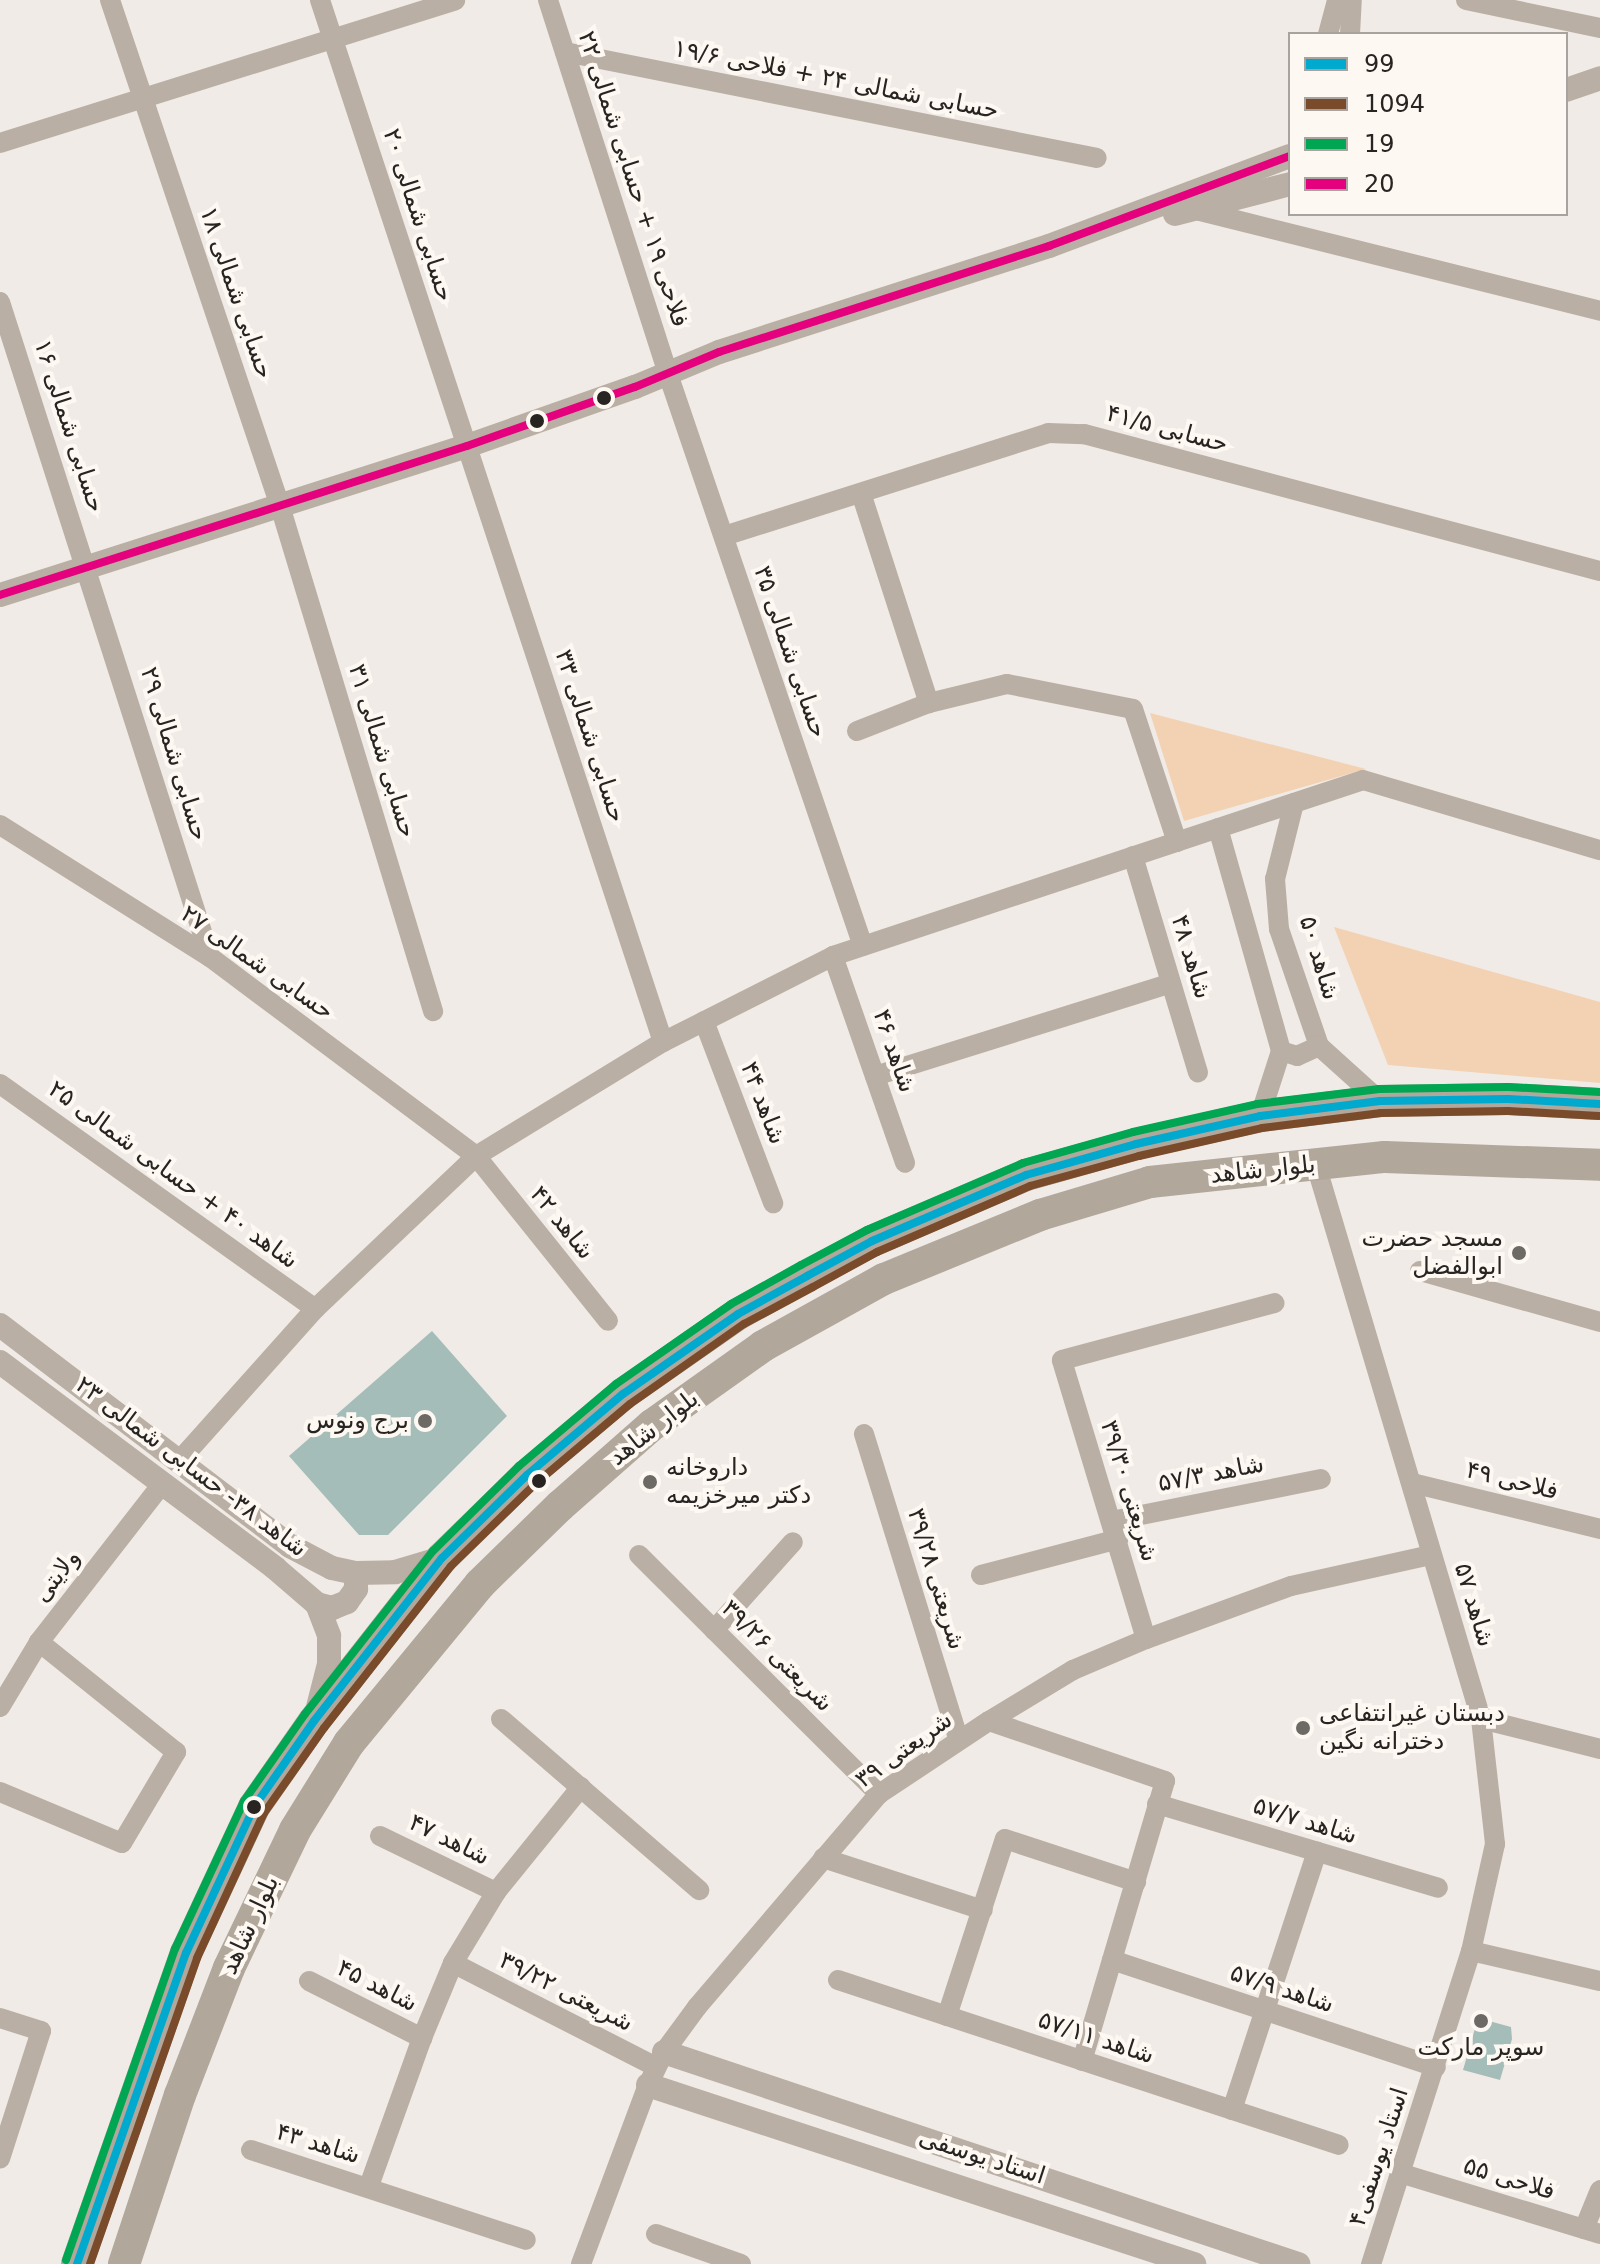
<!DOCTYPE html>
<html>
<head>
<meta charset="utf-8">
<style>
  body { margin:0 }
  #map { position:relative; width:1600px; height:2264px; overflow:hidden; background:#f0ebe6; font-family:"DejaVu Sans",Vazirmatn,sans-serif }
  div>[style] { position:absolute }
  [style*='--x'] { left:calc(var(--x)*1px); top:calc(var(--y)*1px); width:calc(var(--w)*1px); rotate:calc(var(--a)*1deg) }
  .green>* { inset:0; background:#f3d2b4 }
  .building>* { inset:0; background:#a5bdb9 }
  .minor>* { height:20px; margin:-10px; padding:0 10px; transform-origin:10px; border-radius:10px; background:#baafa4 }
  .tertiary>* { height:24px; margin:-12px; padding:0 12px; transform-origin:12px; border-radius:12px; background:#baafa4 }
  .primary>* { height:32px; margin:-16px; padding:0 16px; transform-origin:16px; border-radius:16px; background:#b1a79b }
  .bus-1>* { height:8px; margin:-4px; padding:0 4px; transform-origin:4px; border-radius:4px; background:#00a9ce }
  .bus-2>* { height:8px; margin:-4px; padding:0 4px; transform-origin:4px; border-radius:4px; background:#7a4b2a }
  .bus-3>* { height:8px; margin:-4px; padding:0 4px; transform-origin:4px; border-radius:4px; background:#00a651 }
  .bus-4>* { height:8px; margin:-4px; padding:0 4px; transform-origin:4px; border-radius:4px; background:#e5007d }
  .dots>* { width:22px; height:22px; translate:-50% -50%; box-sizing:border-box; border:4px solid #fef8f3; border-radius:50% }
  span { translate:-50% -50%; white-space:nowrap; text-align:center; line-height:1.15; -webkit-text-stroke:8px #fef8f3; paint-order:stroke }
  .street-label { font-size:24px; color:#272421 }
  .poi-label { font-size:24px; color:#272421 }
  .right { translate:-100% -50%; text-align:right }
  .left { translate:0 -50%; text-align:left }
  .legend { position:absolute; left:1288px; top:32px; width:280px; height:184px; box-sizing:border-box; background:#fef8f3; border:2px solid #a8a39f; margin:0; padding:10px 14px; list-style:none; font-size:24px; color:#272421 }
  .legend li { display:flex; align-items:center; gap:16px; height:40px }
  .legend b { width:40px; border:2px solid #a8a39f }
</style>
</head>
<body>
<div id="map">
  <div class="green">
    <i style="clip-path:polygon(1150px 713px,1366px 769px,1184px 821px)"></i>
    <i style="clip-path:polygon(1334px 927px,1600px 1002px,1600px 1083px,1388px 1065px)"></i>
  </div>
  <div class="building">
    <i style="clip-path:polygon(432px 1331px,507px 1416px,388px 1535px,359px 1535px,289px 1456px)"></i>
    <i style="clip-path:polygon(1478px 2018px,1511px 2027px,1512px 2039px,1500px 2080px,1463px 2070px)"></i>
  </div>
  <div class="minor">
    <i style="--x:110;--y:0;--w:534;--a:71.43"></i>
    <i style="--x:280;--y:506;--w:528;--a:73.14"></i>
    <i style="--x:320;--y:0;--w:1097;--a:71.78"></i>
    <i style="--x:548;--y:0;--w:393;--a:72.2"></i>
    <i style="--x:668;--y:374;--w:604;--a:71.18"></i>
    <i style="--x:1466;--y:0;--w:137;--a:11.8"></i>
    <i style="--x:1328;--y:34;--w:35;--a:-75"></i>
    <i style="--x:1350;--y:34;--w:34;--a:-87"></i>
    <i style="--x:565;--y:52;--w:542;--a:11.27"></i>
    <i style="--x:0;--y:143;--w:477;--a:-17.4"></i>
    <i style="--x:1192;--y:209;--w:421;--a:14"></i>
    <i style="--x:0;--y:302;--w:688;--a:72.22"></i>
    <i style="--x:861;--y:493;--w:221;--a:72.1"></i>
    <i style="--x:724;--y:536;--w:340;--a:-17.6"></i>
    <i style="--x:1048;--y:433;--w:36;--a:2"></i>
    <i style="--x:1084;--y:434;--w:534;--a:14.87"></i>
    <i style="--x:857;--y:731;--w:77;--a:-21.3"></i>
    <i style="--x:929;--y:703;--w:80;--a:-13.7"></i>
    <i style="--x:1007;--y:684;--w:128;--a:11.2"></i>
    <i style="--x:1133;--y:709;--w:140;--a:71.7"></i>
    <i style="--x:1294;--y:803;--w:78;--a:104"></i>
    <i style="--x:1275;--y:879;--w:50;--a:85.4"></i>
    <i style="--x:1279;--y:929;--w:124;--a:71.1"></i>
    <i style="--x:1319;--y:1046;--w:82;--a:42"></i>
    <i style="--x:0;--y:825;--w:248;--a:32.2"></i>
    <i style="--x:210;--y:957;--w:332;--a:36.8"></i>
    <i style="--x:476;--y:1156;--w:211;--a:51.3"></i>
    <i style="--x:1218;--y:828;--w:232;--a:74.2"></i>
    <i style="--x:1281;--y:1051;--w:68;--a:107.9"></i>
    <i style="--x:1133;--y:856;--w:226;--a:73.3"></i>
    <i style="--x:833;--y:956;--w:219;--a:70.8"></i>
    <i style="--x:704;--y:1021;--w:195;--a:69.2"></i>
    <i style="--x:1281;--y:1051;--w:17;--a:17"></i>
    <i style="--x:1297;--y:1056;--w:24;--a:-24"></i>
    <i style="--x:875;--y:1076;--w:310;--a:-17.4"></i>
    <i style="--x:0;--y:1084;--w:387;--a:35.5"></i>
    <i style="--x:1316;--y:1165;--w:578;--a:73.41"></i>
    <i style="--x:1481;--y:1719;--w:126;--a:83.6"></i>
    <i style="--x:1495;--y:1844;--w:110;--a:102.6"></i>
    <i style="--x:1471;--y:1951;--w:329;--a:107.7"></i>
    <i style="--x:1420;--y:1271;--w:187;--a:15.8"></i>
    <i style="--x:864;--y:1434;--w:320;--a:72.8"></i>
    <i style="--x:180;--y:1460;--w:203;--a:-48.2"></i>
    <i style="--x:315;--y:1309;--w:222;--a:-43.5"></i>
    <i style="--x:476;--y:1156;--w:219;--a:-31.4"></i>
    <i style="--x:663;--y:1042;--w:191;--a:-26.8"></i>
    <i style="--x:833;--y:956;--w:558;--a:-18.37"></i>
    <i style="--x:1363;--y:780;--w:247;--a:16.5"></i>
    <i style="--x:1412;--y:1483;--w:194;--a:13.7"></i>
    <i style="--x:1111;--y:1521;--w:214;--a:-11.3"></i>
    <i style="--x:639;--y:1555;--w:339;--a:44.9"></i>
    <i style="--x:981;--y:1575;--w:142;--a:-14.7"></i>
    <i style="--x:714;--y:1630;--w:118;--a:-48.1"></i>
    <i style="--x:1146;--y:1639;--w:291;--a:-106.8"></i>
    <i style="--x:1062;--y:1360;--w:220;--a:-15"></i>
    <i style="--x:0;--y:1707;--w:76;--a:-59"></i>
    <i style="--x:39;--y:1642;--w:202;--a:-52.1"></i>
    <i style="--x:501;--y:1719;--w:262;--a:40.8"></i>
    <i style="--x:1481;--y:1719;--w:123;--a:14.1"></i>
    <i style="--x:989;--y:1721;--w:186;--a:18.8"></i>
    <i style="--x:1165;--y:1781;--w:292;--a:106.5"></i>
    <i style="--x:0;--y:1792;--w:132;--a:22.7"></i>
    <i style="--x:122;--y:1843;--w:106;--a:-59.3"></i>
    <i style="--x:176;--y:1752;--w:176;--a:-141.2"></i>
    <i style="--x:1157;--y:1804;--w:293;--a:16.6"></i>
    <i style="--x:380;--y:1836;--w:129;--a:25.8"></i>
    <i style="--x:823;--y:1858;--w:168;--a:18"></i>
    <i style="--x:1471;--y:1951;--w:132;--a:13.1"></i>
    <i style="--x:1112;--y:1960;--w:341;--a:18.3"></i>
    <i style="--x:453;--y:1963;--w:228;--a:27.1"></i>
    <i style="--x:838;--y:1980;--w:527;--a:18.23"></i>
    <i style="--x:309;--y:1981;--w:127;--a:26.8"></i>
    <i style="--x:947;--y:2016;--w:186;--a:-71.9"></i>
    <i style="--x:1005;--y:1839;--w:138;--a:18.2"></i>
    <i style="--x:0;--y:2018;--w:43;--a:17.6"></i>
    <i style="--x:41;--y:2031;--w:134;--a:107.8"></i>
    <i style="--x:1232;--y:2110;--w:272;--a:-71.8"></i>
    <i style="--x:251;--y:2150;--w:289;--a:18.1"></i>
    <i style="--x:1403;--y:2174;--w:206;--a:16.9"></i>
    <i style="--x:369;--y:2186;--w:157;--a:-70.3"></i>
    <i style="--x:422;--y:2038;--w:81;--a:-67.5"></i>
    <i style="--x:453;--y:1963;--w:83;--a:-58.8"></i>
    <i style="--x:496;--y:1892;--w:135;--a:-51"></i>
    <i style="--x:1584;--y:2229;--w:42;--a:-67.7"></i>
    <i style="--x:656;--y:2234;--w:90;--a:19.4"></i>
    <i style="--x:581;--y:2264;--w:191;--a:-69.5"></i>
    <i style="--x:648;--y:2085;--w:37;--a:-64"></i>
    <i style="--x:664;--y:2052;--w:56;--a:-53.7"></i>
    <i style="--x:697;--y:2007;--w:280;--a:-49.5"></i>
    <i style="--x:879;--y:1794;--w:132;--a:-33.6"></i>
    <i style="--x:989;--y:1721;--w:98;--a:-31.3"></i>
    <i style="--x:1073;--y:1670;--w:79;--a:-23"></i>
    <i style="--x:1146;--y:1639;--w:154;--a:-20.1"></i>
    <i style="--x:1291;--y:1586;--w:143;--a:-12.5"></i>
  </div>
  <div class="tertiary">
    <i style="--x:1566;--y:90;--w:36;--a:-19"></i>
    <i style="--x:1175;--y:214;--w:119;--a:-14.6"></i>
    <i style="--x:0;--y:595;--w:490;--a:-17.7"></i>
    <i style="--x:467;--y:446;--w:178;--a:-19.4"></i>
    <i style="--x:635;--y:387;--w:91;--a:-22.6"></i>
    <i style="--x:719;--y:352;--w:347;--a:-17.8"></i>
    <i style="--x:1049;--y:246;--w:257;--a:-20.5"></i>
    <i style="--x:0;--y:1325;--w:365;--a:37.3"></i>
    <i style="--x:290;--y:1546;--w:47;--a:27.6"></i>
    <i style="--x:332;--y:1568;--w:25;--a:12"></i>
    <i style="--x:356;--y:1573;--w:39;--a:-1"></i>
    <i style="--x:395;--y:1572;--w:49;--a:-16.6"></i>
    <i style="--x:0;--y:1362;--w:344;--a:36.8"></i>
    <i style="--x:275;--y:1568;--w:55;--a:40.6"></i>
    <i style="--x:317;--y:1604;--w:34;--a:69"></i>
    <i style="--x:329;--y:1636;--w:28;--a:90"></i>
    <i style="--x:329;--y:1664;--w:49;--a:104.3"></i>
    <i style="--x:317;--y:1604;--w:16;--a:15"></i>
    <i style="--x:332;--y:1608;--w:16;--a:-22"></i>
    <i style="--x:347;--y:1602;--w:16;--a:-55"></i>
    <i style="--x:356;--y:1589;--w:16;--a:-90"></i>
    <i style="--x:664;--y:2052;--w:669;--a:18.49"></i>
    <i style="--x:648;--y:2085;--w:575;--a:18.15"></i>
  </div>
  <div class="primary">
    <i style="--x:77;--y:2264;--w:330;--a:-70.7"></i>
    <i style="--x:186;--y:1953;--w:161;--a:-65"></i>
    <i style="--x:254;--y:1807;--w:105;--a:-55.1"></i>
    <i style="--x:314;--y:1721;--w:207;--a:-51.9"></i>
    <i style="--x:442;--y:1558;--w:119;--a:-44.3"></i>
    <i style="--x:527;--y:1475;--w:126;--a:-40.2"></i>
    <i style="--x:623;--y:1394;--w:140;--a:-34.8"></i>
    <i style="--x:738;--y:1314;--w:79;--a:-28.8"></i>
    <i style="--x:807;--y:1276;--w:74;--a:-28.3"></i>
    <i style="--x:872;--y:1241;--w:168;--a:-23.2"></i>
    <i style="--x:1026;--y:1175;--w:114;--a:-15.7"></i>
    <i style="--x:1136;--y:1144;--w:127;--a:-12.7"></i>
    <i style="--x:1260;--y:1116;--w:121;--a:-7.1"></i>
    <i style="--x:1380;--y:1101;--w:128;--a:-0.9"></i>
    <i style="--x:1508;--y:1099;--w:92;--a:3.1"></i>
    <i style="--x:124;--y:2264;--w:178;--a:-71.7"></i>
    <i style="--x:180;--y:2095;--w:136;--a:-68.9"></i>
    <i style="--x:229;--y:1968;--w:153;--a:-64.4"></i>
    <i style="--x:295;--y:1830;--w:102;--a:-58.2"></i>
    <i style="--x:349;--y:1743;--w:206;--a:-50.5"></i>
    <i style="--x:480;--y:1584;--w:112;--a:-44.3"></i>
    <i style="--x:560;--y:1506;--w:123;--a:-41.4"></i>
    <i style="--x:652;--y:1425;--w:136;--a:-35.4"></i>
    <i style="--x:763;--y:1346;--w:138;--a:-29"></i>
    <i style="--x:884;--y:1279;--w:169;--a:-22.3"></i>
    <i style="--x:1040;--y:1215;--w:115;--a:-16.7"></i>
    <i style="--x:1150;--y:1182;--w:236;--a:-6.1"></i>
    <i style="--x:1385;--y:1157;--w:215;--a:2.1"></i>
  </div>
  <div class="bus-1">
    <i style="--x:77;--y:2264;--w:330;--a:-70.7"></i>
    <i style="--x:186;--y:1953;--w:161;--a:-65"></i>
    <i style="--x:254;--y:1807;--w:105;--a:-55.1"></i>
    <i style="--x:314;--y:1721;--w:207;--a:-51.9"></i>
    <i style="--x:442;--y:1558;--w:119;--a:-44.3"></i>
    <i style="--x:527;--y:1475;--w:126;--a:-40.2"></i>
    <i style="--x:623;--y:1394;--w:140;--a:-34.8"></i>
    <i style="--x:738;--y:1314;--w:79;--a:-28.8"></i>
    <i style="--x:807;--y:1276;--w:74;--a:-28.3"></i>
    <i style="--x:872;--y:1241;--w:168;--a:-23.2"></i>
    <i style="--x:1026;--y:1175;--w:114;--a:-15.7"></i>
    <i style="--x:1136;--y:1144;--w:127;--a:-12.7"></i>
    <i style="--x:1260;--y:1116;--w:121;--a:-7.1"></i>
    <i style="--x:1380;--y:1101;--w:128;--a:-0.9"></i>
    <i style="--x:1508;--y:1099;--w:92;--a:3.1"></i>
  </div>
  <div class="bus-2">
    <i style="--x:90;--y:2264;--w:324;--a:-70.7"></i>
    <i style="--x:197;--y:1958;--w:160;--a:-65.2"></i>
    <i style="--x:264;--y:1813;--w:104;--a:-54.8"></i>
    <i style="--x:324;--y:1728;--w:206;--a:-51.9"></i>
    <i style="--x:451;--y:1566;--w:117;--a:-44.3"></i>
    <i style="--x:535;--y:1484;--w:124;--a:-40.1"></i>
    <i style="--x:630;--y:1404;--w:139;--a:-35.1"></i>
    <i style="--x:744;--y:1324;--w:78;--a:-28.2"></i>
    <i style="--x:813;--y:1287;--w:73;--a:-28.7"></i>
    <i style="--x:877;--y:1252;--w:167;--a:-23.3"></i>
    <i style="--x:1030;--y:1186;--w:113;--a:-15.4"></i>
    <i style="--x:1139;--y:1156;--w:126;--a:-12.8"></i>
    <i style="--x:1262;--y:1128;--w:120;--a:-7.2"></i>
    <i style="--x:1381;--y:1113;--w:127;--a:-0.9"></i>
    <i style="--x:1508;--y:1111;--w:91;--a:3.1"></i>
  </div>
  <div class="bus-3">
    <i style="--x:66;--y:2260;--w:330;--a:-70.7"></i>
    <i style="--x:175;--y:1949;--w:163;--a:-65"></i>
    <i style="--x:244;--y:1801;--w:106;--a:-55"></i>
    <i style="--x:305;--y:1714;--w:207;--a:-51.9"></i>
    <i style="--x:433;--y:1551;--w:121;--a:-44.7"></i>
    <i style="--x:519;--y:1466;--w:127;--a:-40.2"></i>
    <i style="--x:616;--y:1384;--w:140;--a:-34.8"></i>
    <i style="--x:731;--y:1304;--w:80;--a:-29.1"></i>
    <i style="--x:801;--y:1265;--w:75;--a:-27.9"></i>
    <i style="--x:867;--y:1230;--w:170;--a:-23.2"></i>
    <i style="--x:1023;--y:1163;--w:114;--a:-15.7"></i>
    <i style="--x:1133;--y:1132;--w:127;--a:-12.7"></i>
    <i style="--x:1257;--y:1104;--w:123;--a:-7"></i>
    <i style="--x:1379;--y:1089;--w:129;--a:-0.9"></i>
    <i style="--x:1508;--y:1087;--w:92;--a:3.1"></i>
  </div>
  <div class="bus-4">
    <i style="--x:0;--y:595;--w:490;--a:-17.7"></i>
    <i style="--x:467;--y:446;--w:178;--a:-19.4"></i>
    <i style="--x:635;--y:387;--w:91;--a:-22.6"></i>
    <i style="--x:719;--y:352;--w:347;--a:-17.8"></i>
    <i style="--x:1049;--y:246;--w:257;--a:-20.5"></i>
  </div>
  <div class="dots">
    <i style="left:604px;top:398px;background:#272421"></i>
    <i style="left:537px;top:421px;background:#272421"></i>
    <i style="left:1519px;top:1253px;background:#6d6a66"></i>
    <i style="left:425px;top:1421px;background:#6d6a66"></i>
    <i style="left:539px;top:1481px;background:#272421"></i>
    <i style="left:650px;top:1482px;background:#6d6a66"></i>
    <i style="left:1303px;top:1728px;background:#6d6a66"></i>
    <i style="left:254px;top:1807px;background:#272421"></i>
    <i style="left:1481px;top:2021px;background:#6d6a66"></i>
  </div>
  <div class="street-label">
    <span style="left:836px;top:80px;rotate:11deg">حسابی شمالی ۲۴ + فلاحی ۱۹/۶</span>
    <span style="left:633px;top:179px;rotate:72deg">فلاحی ۱۹ + حسابی شمالی ۲۲</span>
    <span style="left:418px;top:215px;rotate:72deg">حسابی شمالی ۲۰</span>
    <span style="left:236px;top:293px;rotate:71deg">حسابی شمالی ۱۸</span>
    <span style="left:69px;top:426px;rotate:72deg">حسابی شمالی ۱۶</span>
    <span style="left:1167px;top:429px;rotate:15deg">حسابی ۴۱/۵</span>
    <span style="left:790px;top:652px;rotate:71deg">حسابی شمالی ۳۵</span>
    <span style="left:590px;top:736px;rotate:72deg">حسابی شمالی ۳۳</span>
    <span style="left:382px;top:751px;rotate:73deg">حسابی شمالی ۳۱</span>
    <span style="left:174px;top:754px;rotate:73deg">حسابی شمالی ۲۹</span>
    <span style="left:1191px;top:957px;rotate:73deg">شاهد ۴۸</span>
    <span style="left:1319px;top:958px;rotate:73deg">شاهد ۵۰</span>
    <span style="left:257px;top:963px;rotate:35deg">حسابی شمالی ۲۷</span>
    <span style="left:894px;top:1051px;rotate:71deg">شاهد ۴۶</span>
    <span style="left:763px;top:1103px;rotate:69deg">شاهد ۴۴</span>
    <span style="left:1263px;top:1170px;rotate:-6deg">بلوار شاهد</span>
    <span style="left:173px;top:1175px;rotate:36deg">شاهد ۴۰ + حسابی شمالی ۲۵</span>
    <span style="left:562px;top:1223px;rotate:51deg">شاهد ۴۲</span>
    <span style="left:654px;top:1428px;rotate:-38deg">بلوار شاهد</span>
    <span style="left:191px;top:1467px;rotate:37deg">شاهد ۳۸- حسابی شمالی ۲۳</span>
    <span style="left:1211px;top:1474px;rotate:-11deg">شاهد ۵۷/۳</span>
    <span style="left:1512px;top:1481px;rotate:14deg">فلاحی ۴۹</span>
    <span style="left:1129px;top:1491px;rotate:73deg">شریعتی ۳۹/۳۰</span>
    <span style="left:57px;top:1576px;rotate:-52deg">ولایتی</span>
    <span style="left:936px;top:1579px;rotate:73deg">شریعتی ۳۹/۲۸</span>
    <span style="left:1474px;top:1605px;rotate:73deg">شاهد ۵۷</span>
    <span style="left:777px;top:1656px;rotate:45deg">شریعتی ۳۹/۲۶</span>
    <span style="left:904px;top:1750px;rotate:-36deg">شریعتی ۳۹</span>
    <span style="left:1305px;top:1821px;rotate:17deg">شاهد ۵۷/۷</span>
    <span style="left:449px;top:1840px;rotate:26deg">شاهد ۴۷</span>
    <span style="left:250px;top:1925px;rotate:-65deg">بلوار شاهد</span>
    <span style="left:377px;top:1986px;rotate:27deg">شاهد ۴۵</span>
    <span style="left:1282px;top:1989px;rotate:18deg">شاهد ۵۷/۹</span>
    <span style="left:566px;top:1992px;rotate:27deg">شریعتی ۳۹/۲۲</span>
    <span style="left:1096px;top:2038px;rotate:18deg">شاهد ۵۷/۱۱</span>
    <span style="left:318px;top:2144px;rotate:17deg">شاهد ۴۳</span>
    <span style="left:982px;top:2157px;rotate:18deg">استاد یوسفی</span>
    <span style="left:1379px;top:2157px;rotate:-72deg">استاد یوسفی۴</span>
    <span style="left:1509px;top:2179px;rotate:17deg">فلاحی ۵۵</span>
  </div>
  <div class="poi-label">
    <span class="right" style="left:1503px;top:1253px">مسجد حضرت<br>ابوالفضل</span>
    <span class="right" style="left:409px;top:1421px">برج ونوس</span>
    <span class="left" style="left:666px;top:1482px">داروخانه<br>دکتر میرخزیمه</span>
    <span class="left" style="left:1319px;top:1728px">دبستان غیرانتفاعی<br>دخترانه نگین</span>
    <span style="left:1481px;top:2048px">سوپر مارکت</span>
  </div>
  <ul class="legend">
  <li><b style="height:10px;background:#00a9ce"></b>99</li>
  <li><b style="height:10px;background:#7a4b2a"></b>1094</li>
  <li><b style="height:10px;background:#00a651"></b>19</li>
  <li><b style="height:10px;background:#e5007d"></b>20</li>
  </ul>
</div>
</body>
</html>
